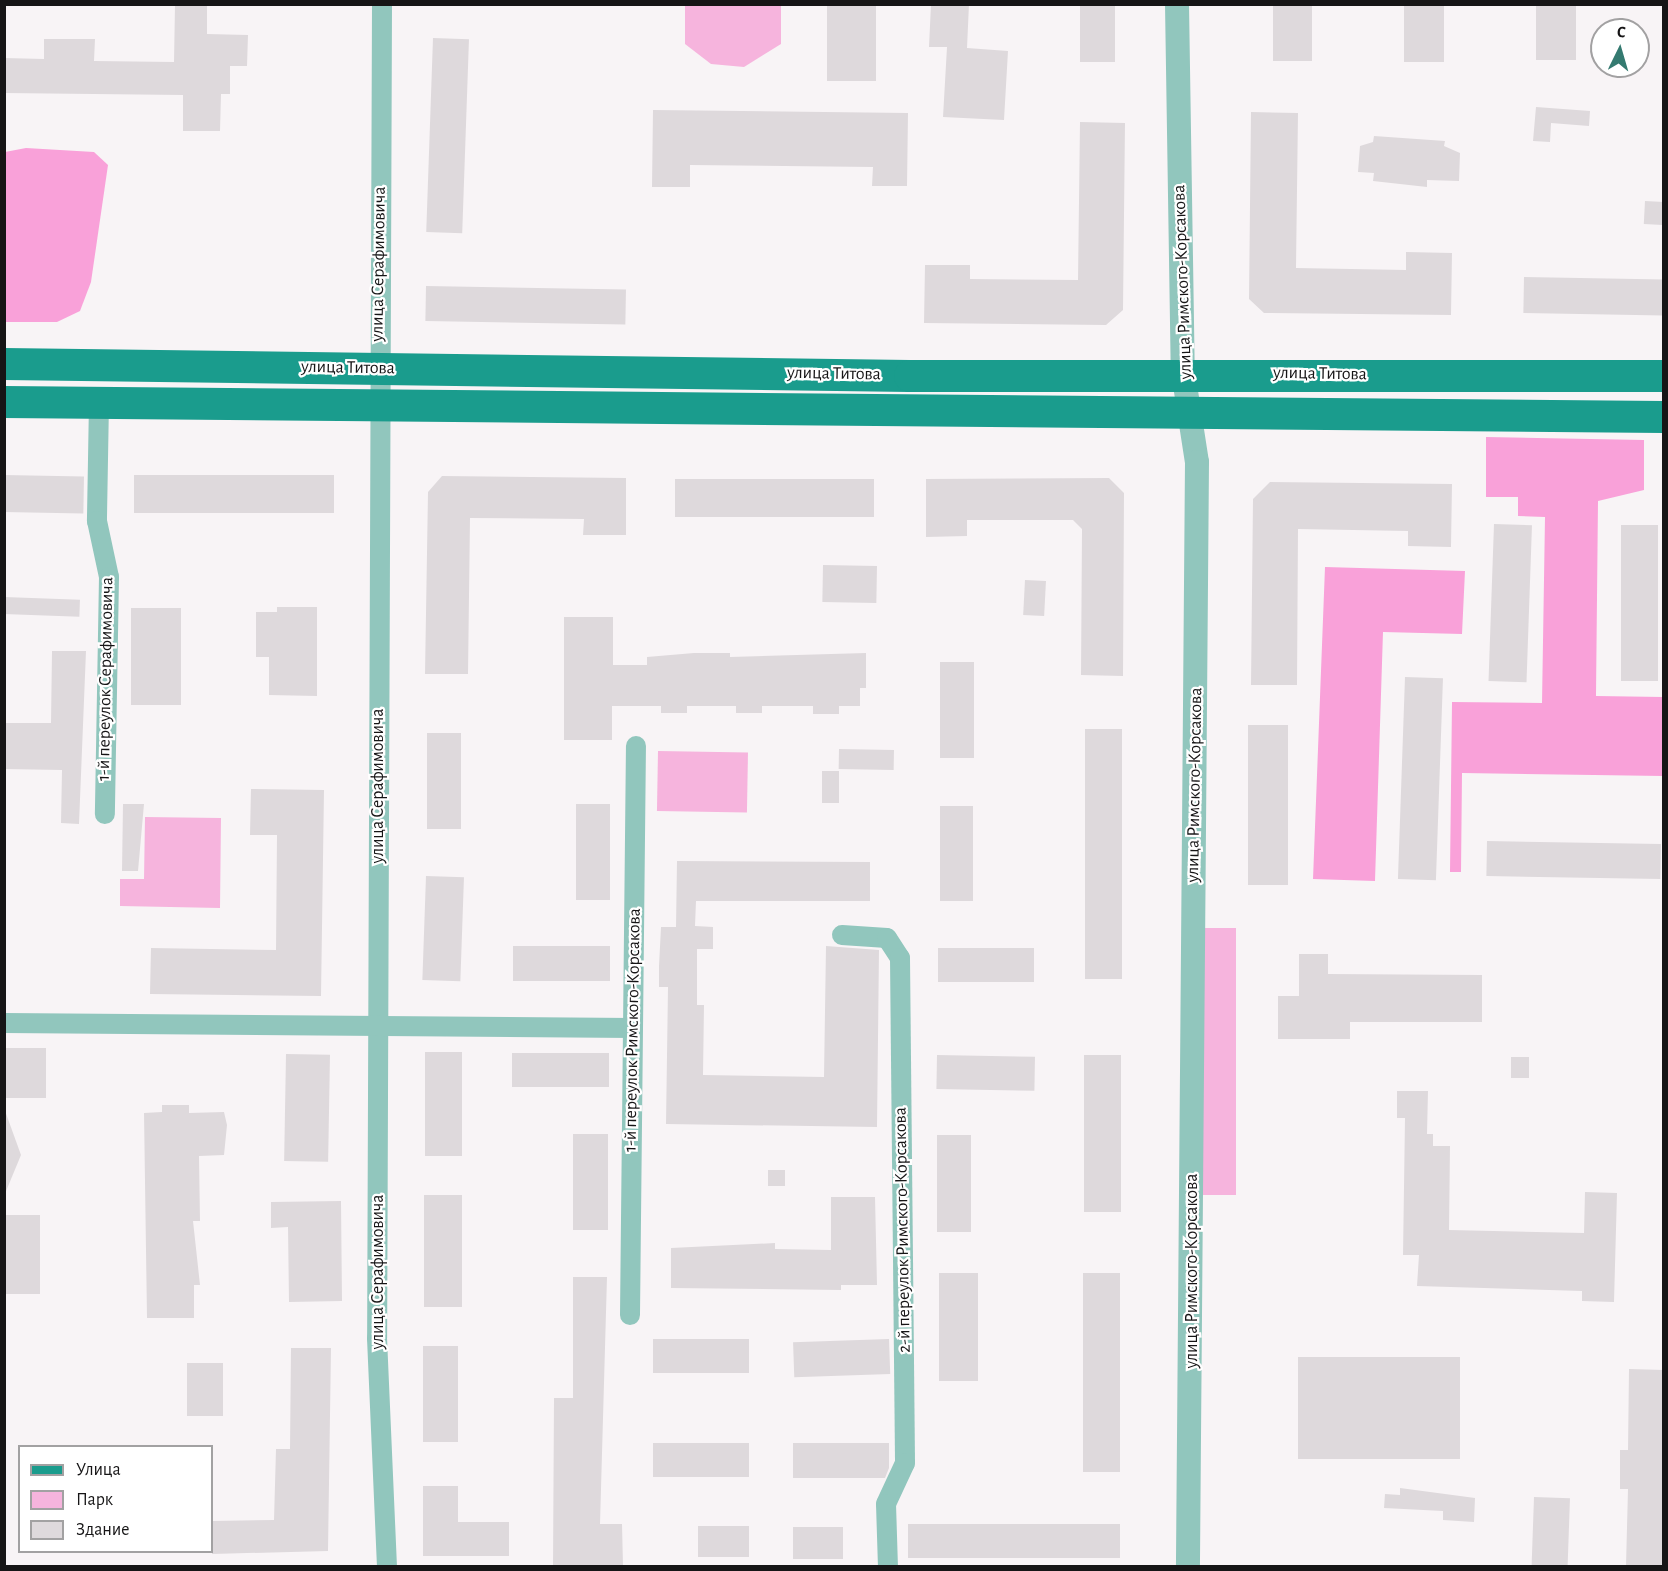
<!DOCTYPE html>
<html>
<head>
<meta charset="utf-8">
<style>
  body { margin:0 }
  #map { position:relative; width:1668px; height:1571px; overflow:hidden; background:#f8f4f6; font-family:"Alegreya Sans",sans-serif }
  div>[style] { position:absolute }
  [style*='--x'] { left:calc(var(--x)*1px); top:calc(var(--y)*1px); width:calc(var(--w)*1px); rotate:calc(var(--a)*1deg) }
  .green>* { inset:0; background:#f6b4dd; transform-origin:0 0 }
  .forest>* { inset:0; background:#f9a1d9 }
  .building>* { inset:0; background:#ded9dc; transform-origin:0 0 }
  .minor>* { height:20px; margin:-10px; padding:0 10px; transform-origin:10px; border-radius:10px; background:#91c6bd }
  .tertiary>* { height:24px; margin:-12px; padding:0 12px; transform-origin:12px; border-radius:12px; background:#91c6bd }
  .primary>* { height:32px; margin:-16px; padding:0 16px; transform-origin:16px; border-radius:16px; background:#1a9c8d }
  span { translate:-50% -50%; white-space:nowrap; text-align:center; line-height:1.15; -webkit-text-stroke:4.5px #fff; paint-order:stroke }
  .street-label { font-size:18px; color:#161516 }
  .frame { position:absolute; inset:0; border:6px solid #161516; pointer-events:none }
  .legend { position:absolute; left:18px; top:1445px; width:195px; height:108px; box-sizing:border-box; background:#fff; border:2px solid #a2a1a2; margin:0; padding:8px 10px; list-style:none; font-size:18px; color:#161516 }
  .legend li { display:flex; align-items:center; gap:12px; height:30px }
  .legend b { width:30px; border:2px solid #a2a1a2 }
  .north { position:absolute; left:1590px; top:18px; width:60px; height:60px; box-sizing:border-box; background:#fff; border:2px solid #a2a1a2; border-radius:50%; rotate:5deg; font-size:16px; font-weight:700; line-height:24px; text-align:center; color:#161516 }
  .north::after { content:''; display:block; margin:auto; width:21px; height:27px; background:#347a70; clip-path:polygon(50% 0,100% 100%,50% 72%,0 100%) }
</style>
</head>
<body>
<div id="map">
  <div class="green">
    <i style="clip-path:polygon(685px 5px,781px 5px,781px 44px,744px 67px,711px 64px,685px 44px)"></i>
    <i style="left:658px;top:751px;width:90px;height:60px;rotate:1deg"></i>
    <i style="clip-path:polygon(145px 817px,221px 818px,220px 908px,120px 906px,120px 879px,144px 879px)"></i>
    <i style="left:1236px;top:928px;width:267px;height:33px;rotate:90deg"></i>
  </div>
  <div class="forest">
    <i style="clip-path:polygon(26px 148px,94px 152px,108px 165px,91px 282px,80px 311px,57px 322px,5px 322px,5px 152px)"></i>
    <i style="clip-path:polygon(1486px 437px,1644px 440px,1644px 490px,1598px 501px,1596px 696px,1663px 697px,1663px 776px,1462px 773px,1461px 872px,1450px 872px,1452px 702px,1542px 703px,1545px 517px,1518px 516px,1518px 497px,1486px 497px)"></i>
    <i style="clip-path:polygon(1325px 567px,1465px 571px,1462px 634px,1383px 632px,1375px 881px,1313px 879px)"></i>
  </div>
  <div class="building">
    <i style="left:827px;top:4px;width:49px;height:77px"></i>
    <i style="clip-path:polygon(931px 4px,969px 4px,967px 48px,1008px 51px,1004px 120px,943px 117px,947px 47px,929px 47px)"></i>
    <i style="left:1080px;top:4px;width:35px;height:58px"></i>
    <i style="left:1273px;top:4px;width:39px;height:57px"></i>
    <i style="left:1404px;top:4px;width:40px;height:58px"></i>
    <i style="left:1536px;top:4px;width:40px;height:56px"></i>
    <i style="clip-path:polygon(175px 5px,207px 6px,207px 34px,248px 35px,247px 66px,230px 66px,230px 94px,221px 94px,220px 131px,183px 131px,183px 95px,4px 93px,4px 58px,44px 59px,44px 39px,95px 39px,94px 61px,174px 62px)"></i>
    <i style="left:433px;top:38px;width:36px;height:194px;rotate:2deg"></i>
    <i style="clip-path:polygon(1536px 107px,1590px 111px,1589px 126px,1551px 123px,1550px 142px,1533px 141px)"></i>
    <i style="clip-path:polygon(653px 110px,908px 113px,907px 186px,872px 186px,873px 167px,690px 165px,690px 187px,652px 187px)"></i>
    <i style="clip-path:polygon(1251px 112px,1298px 113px,1296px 268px,1406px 270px,1406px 252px,1452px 253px,1451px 315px,1264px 313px,1249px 299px)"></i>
    <i style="clip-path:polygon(1080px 122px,1125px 123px,1123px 310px,1106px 325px,924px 323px,925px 265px,970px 265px,970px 279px,1078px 280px)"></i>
    <i style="clip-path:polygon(1374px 136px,1445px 141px,1444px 146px,1460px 153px,1459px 181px,1427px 180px,1427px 187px,1373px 181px,1374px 173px,1358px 172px,1360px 146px,1373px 142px)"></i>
    <i style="left:1645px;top:201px;width:19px;height:23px;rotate:3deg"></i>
    <i style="left:1524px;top:277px;width:140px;height:36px;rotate:1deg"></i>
    <i style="left:426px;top:286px;width:200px;height:35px;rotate:1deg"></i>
    <i style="left:4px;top:475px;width:80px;height:37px;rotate:1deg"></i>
    <i style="left:134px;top:475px;width:200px;height:38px"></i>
    <i style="clip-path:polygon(442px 476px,626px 478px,626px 535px,583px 535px,584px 519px,470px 518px,468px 674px,425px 674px,428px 492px)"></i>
    <i style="clip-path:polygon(1109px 478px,1124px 493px,1123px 676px,1081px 675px,1082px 529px,1073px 520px,967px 520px,967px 536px,926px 537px,926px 479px)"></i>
    <i style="left:675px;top:479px;width:199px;height:38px"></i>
    <i style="clip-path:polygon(1270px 482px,1452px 484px,1451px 547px,1408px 546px,1408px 531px,1298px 529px,1297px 685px,1251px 685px,1253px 499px)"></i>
    <i style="left:1494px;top:524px;width:38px;height:157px;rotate:2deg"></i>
    <i style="left:1621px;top:525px;width:37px;height:156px"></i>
    <i style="left:823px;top:565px;width:54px;height:37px;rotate:1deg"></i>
    <i style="left:1025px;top:580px;width:21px;height:35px;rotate:3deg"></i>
    <i style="left:4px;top:597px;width:76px;height:17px;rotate:2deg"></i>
    <i style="clip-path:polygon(277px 607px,317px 607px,317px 696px,269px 695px,269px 657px,256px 657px,256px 612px,277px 612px)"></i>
    <i style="left:131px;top:608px;width:50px;height:97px"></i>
    <i style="clip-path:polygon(564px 617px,613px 617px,613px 665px,647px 665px,647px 657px,694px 653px,730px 653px,730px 657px,866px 653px,866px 688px,860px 688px,860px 706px,839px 706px,839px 714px,813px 714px,813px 706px,762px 706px,762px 713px,736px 713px,736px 706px,687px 706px,687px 713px,661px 713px,661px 706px,612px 706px,612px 740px,564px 740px)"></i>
    <i style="clip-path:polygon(52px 651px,86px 651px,79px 824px,61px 823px,62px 770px,4px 769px,4px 723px,51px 723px)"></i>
    <i style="left:940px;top:662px;width:34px;height:96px"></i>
    <i style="left:1405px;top:677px;width:38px;height:202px;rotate:2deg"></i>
    <i style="left:1248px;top:725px;width:40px;height:160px"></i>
    <i style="left:1085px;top:729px;width:37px;height:250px"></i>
    <i style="left:427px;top:733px;width:34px;height:96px"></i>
    <i style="left:839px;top:749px;width:55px;height:20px;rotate:1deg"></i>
    <i style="left:822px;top:771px;width:17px;height:32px"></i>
    <i style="clip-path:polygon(251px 789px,324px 790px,321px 996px,150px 994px,151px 948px,276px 950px,277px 835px,250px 835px)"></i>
    <i style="clip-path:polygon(123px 804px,144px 804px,138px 871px,122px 871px)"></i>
    <i style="left:576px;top:804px;width:34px;height:96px"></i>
    <i style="left:940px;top:806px;width:33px;height:95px"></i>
    <i style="left:1487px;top:841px;width:174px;height:35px;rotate:1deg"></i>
    <i style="clip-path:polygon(677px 861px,870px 862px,870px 901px,696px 901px,695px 926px,713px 927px,713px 949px,697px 949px,697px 1005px,704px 1005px,703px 1075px,824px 1077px,826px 946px,879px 950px,877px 1127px,666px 1124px,668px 987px,659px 987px,659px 966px,661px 927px,676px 927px)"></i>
    <i style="left:426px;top:876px;width:38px;height:104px;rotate:2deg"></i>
    <i style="left:513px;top:946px;width:97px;height:35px"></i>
    <i style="left:938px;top:948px;width:96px;height:34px"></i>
    <i style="clip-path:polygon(1299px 954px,1328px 954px,1328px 974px,1482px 975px,1482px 1022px,1350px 1022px,1350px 1039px,1278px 1039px,1278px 996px,1299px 996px)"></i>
    <i style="left:4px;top:1048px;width:42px;height:50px"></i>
    <i style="left:425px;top:1052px;width:37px;height:104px"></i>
    <i style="left:512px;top:1053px;width:97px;height:34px"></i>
    <i style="left:286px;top:1054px;width:44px;height:107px;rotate:1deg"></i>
    <i style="left:937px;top:1055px;width:98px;height:34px;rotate:1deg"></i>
    <i style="left:1084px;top:1055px;width:37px;height:157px"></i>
    <i style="left:1511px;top:1057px;width:18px;height:21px"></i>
    <i style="clip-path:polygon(1397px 1091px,1428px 1091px,1427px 1134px,1433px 1134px,1433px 1146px,1450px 1146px,1449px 1230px,1584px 1233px,1585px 1192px,1617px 1193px,1614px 1302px,1582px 1301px,1582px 1291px,1417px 1286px,1419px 1255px,1403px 1255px,1405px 1118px,1397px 1118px)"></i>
    <i style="clip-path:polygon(162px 1105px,189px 1105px,189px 1113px,224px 1112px,227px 1125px,224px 1155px,199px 1156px,200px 1221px,193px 1221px,200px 1285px,194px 1285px,194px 1318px,147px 1318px,144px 1113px,162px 1112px)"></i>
    <i style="clip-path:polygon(4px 1108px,21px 1155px,4px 1196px)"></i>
    <i style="left:573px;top:1134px;width:35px;height:96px"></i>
    <i style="left:937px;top:1135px;width:34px;height:97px"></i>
    <i style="left:768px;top:1170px;width:17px;height:16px"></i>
    <i style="left:424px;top:1195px;width:38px;height:112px"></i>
    <i style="clip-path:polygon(831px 1197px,875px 1197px,877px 1285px,841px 1285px,841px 1290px,671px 1288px,671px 1248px,775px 1243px,775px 1249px,831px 1250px)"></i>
    <i style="clip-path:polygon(341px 1201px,342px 1301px,289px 1302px,288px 1227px,271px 1228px,271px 1202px)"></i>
    <i style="left:4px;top:1215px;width:36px;height:79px"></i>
    <i style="left:939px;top:1273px;width:39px;height:108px"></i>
    <i style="left:1083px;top:1273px;width:37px;height:199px"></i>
    <i style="clip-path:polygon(573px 1277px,607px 1277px,600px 1524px,622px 1524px,623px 1566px,553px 1566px,554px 1398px,573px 1398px)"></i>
    <i style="left:653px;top:1339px;width:96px;height:34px"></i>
    <i style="left:889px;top:1339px;width:35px;height:96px;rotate:88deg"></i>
    <i style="left:423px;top:1346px;width:35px;height:96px"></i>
    <i style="clip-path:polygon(291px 1348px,331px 1348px,328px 1551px,212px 1554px,212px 1521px,274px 1520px,276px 1449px,290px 1449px)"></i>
    <i style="left:1298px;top:1357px;width:162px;height:102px"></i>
    <i style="left:223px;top:1363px;width:53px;height:36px;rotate:90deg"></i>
    <i style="clip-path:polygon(1629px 1369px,1664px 1370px,1664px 1566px,1626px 1566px,1628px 1489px,1620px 1489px,1620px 1450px,1628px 1450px)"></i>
    <i style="left:653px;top:1443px;width:96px;height:34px"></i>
    <i style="clip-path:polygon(793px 1443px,889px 1443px,889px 1468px,885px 1478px,793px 1478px)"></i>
    <i style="clip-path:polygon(423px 1486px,458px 1486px,458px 1522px,509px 1522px,509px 1556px,423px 1556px)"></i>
    <i style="clip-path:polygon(1400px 1488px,1475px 1498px,1474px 1522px,1443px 1520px,1443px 1511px,1384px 1508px,1385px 1494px,1400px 1495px)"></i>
    <i style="left:1534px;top:1497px;width:36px;height:69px;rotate:2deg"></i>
    <i style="left:908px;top:1524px;width:212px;height:34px"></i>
    <i style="left:698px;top:1526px;width:51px;height:31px"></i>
    <i style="left:793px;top:1527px;width:50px;height:32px"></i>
  </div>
  <div class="minor">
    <i style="--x:382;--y:4;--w:1334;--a:90.21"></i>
    <i style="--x:377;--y:1338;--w:228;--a:87.5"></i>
    <i style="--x:99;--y:402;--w:119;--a:91"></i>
    <i style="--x:97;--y:521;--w:57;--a:77.9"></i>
    <i style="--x:109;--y:577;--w:237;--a:91"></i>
    <i style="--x:842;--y:935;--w:45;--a:3.8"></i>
    <i style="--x:887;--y:938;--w:24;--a:57"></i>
    <i style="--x:900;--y:958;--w:505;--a:89.43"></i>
    <i style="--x:905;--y:1463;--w:45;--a:114.9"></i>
    <i style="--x:886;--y:1504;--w:62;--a:88.2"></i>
    <i style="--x:4;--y:1023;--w:629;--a:0.46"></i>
    <i style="--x:630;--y:1315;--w:569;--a:-89.4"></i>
  </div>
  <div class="tertiary">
    <i style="--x:1177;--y:4;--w:368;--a:89.1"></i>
    <i style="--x:1183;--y:372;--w:91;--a:81.2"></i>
    <i style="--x:1197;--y:462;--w:1104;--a:90.47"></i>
  </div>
  <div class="primary">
    <i style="--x:4;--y:364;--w:906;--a:0.76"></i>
    <i style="--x:910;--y:376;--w:754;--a:0"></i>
    <i style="--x:4;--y:402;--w:1660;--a:0.52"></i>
  </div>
  <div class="street-label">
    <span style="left:379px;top:264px;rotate:-89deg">улица Серафимовича</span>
    <span style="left:1183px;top:282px;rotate:-92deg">улица Римского-Корсакова</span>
    <span style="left:348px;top:368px;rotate:1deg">улица Титова</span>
    <span style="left:834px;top:374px;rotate:1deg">улица Титова</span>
    <span style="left:1320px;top:374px;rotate:1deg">улица Титова</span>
    <span style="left:106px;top:679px;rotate:-89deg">1-й переулок Серафимовича</span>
    <span style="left:1195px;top:785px;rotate:-89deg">улица Римского-Корсакова</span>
    <span style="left:378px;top:786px;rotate:-90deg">улица Серафимовича</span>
    <span style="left:633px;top:1030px;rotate:-89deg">1-й переулок Римского-Корсакова</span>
    <span style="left:903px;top:1230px;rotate:-91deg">2-й переулок Римского-Корсакова</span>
    <span style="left:1192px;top:1271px;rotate:-90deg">улица Римского-Корсакова</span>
    <span style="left:378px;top:1272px;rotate:-90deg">улица Серафимовича</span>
  </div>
  <div class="frame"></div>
  <ul class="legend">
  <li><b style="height:8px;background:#1a9c8d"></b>Улица</li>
  <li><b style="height:16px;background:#f6b4dd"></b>Парк</li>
  <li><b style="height:16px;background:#ded9dc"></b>Здание</li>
  </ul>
  <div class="north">С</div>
</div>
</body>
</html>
